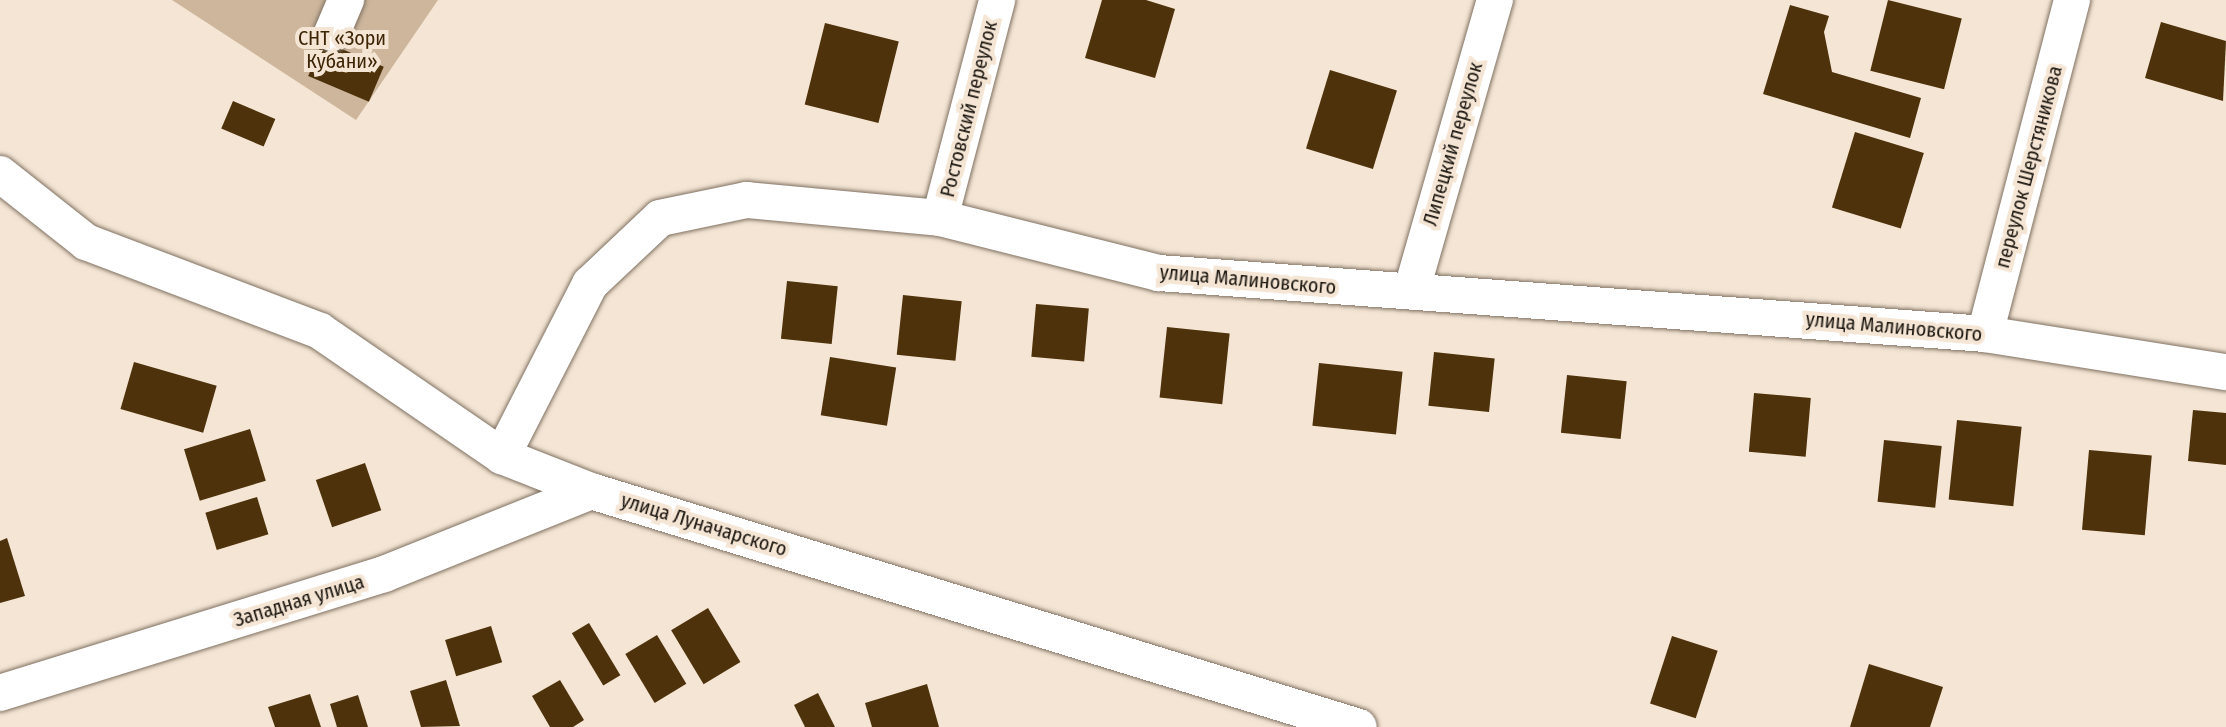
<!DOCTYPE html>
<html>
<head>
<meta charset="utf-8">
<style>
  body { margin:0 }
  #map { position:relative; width:2226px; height:727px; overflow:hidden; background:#f5e5d4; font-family:"Fira Sans Condensed",sans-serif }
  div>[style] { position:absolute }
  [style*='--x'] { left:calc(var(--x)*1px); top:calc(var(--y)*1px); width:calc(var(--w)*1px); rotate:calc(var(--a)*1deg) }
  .green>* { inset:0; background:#cdb69c }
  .building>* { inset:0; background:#4e320b; transform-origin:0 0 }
  .roads { filter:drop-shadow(0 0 2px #7f7162) drop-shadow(0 0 2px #7f7162) }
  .minor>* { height:36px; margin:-18px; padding:0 18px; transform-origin:18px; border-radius:18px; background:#fff }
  span { translate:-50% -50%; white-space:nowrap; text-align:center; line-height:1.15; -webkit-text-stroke:8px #f5e5d4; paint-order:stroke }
  .park-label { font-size:20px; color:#3d2505 }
  .street-label { font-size:20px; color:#19140e }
</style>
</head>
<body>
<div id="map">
  <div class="green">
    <i style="clip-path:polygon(172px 0,438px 0,356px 120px)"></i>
  </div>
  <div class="building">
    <i style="clip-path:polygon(1102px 0,1146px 0,1175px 9px,1155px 78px,1085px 58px)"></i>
    <i style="left:1888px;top:0;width:76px;height:73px;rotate:14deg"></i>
    <i style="clip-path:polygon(1790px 5px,1829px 16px,1824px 32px,1832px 72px,1921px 98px,1910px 138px,1763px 94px)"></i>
    <i style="clip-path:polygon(2161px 22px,2226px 41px,2223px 101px,2145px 78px)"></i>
    <i style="left:825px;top:23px;width:76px;height:84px;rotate:14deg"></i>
    <i style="left:323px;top:41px;width:66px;height:38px;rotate:23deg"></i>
    <i style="left:1330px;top:70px;width:70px;height:82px;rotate:17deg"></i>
    <i style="left:233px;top:101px;width:46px;height:30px;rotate:23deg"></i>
    <i style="left:1855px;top:132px;width:72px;height:79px;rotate:17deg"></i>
    <i style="left:787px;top:281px;width:51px;height:58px;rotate:6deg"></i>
    <i style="left:903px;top:295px;width:59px;height:60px;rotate:6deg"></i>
    <i style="left:1036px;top:304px;width:53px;height:53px;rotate:5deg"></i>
    <i style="left:1167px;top:327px;width:63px;height:71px;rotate:6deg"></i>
    <i style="left:1434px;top:352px;width:61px;height:54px;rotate:6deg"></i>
    <i style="left:830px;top:357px;width:67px;height:59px;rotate:9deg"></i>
    <i style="left:134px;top:362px;width:86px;height:49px;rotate:16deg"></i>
    <i style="left:1319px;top:363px;width:84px;height:63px;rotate:6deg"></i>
    <i style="left:1567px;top:375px;width:60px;height:58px;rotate:6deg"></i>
    <i style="left:1754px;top:393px;width:57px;height:59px;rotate:5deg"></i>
    <i style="clip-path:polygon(2193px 410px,2226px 413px,2226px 465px,2188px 461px)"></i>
    <i style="left:1957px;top:420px;width:65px;height:80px;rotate:6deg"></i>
    <i style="left:250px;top:429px;width:54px;height:69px;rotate:73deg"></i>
    <i style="left:1884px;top:440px;width:58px;height:62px;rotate:6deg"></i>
    <i style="left:2089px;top:450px;width:63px;height:80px;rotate:5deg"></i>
    <i style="left:365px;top:463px;width:50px;height:52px;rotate:71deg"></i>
    <i style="left:257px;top:497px;width:39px;height:54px;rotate:73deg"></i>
    <i style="clip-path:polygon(7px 538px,25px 596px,0 603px,0 541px)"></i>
    <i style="left:708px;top:608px;width:63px;height:43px;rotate:59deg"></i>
    <i style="left:589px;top:623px;width:61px;height:20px;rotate:59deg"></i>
    <i style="left:491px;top:626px;width:38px;height:48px;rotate:73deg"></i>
    <i style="left:657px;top:635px;width:57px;height:37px;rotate:59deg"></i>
    <i style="left:1672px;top:636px;width:48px;height:71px;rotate:18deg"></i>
    <i style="clip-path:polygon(1869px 664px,1943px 687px,1930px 727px,1850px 727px)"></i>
    <i style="clip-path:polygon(446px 680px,460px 726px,421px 727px,410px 691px)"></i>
    <i style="clip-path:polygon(560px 680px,584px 720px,573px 727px,550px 727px,532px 696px)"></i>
    <i style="clip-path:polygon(927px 684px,939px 727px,872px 727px,865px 703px)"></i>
    <i style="clip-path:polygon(818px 693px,835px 727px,805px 727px,794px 705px)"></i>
    <i style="clip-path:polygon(310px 694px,321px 727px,275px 727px,268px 707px)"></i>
    <i style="clip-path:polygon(358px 695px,368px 727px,337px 727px,330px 704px)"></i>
  </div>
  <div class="roads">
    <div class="minor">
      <i style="--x:332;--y:33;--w:36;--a:-67"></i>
      <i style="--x:0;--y:174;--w:110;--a:38.3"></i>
      <i style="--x:86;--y:242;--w:250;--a:20.8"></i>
      <i style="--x:320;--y:331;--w:221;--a:34.5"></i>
      <i style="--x:502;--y:456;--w:96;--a:21.5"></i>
      <i style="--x:591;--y:491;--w:803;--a:17.08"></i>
      <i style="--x:940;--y:218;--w:225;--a:-75.3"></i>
      <i style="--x:1412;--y:289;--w:301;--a:-74"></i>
      <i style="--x:1985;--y:334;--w:345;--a:-75.4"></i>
      <i style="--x:502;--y:456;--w:193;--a:-62.9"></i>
      <i style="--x:590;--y:284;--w:96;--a:-43.3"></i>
      <i style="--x:660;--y:218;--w:89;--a:-11.7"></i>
      <i style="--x:747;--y:200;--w:194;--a:5.3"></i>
      <i style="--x:940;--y:218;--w:226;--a:14.1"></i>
      <i style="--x:1159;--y:273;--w:828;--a:4.22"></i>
      <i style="--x:1985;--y:334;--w:244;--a:9"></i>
      <i style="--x:0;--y:693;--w:402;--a:-17.2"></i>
      <i style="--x:384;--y:574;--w:223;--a:-21.8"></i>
    </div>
  </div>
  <div class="park-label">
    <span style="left:342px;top:50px">СНТ «Зори<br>Кубани»</span>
  </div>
  <div class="street-label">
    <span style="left:969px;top:109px;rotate:-76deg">Ростовский переулок</span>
    <span style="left:1453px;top:144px;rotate:-74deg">Липецкий переулок</span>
    <span style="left:2029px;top:167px;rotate:-75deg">переулок Шерстяникова</span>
    <span style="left:1248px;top:280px;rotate:5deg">улица Малиновского</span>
    <span style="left:1894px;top:327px;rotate:5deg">улица Малиновского</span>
    <span style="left:704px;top:525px;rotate:17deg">улица Луначарского</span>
    <span style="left:299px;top:601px;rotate:-17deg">Западная улица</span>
  </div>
</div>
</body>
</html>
